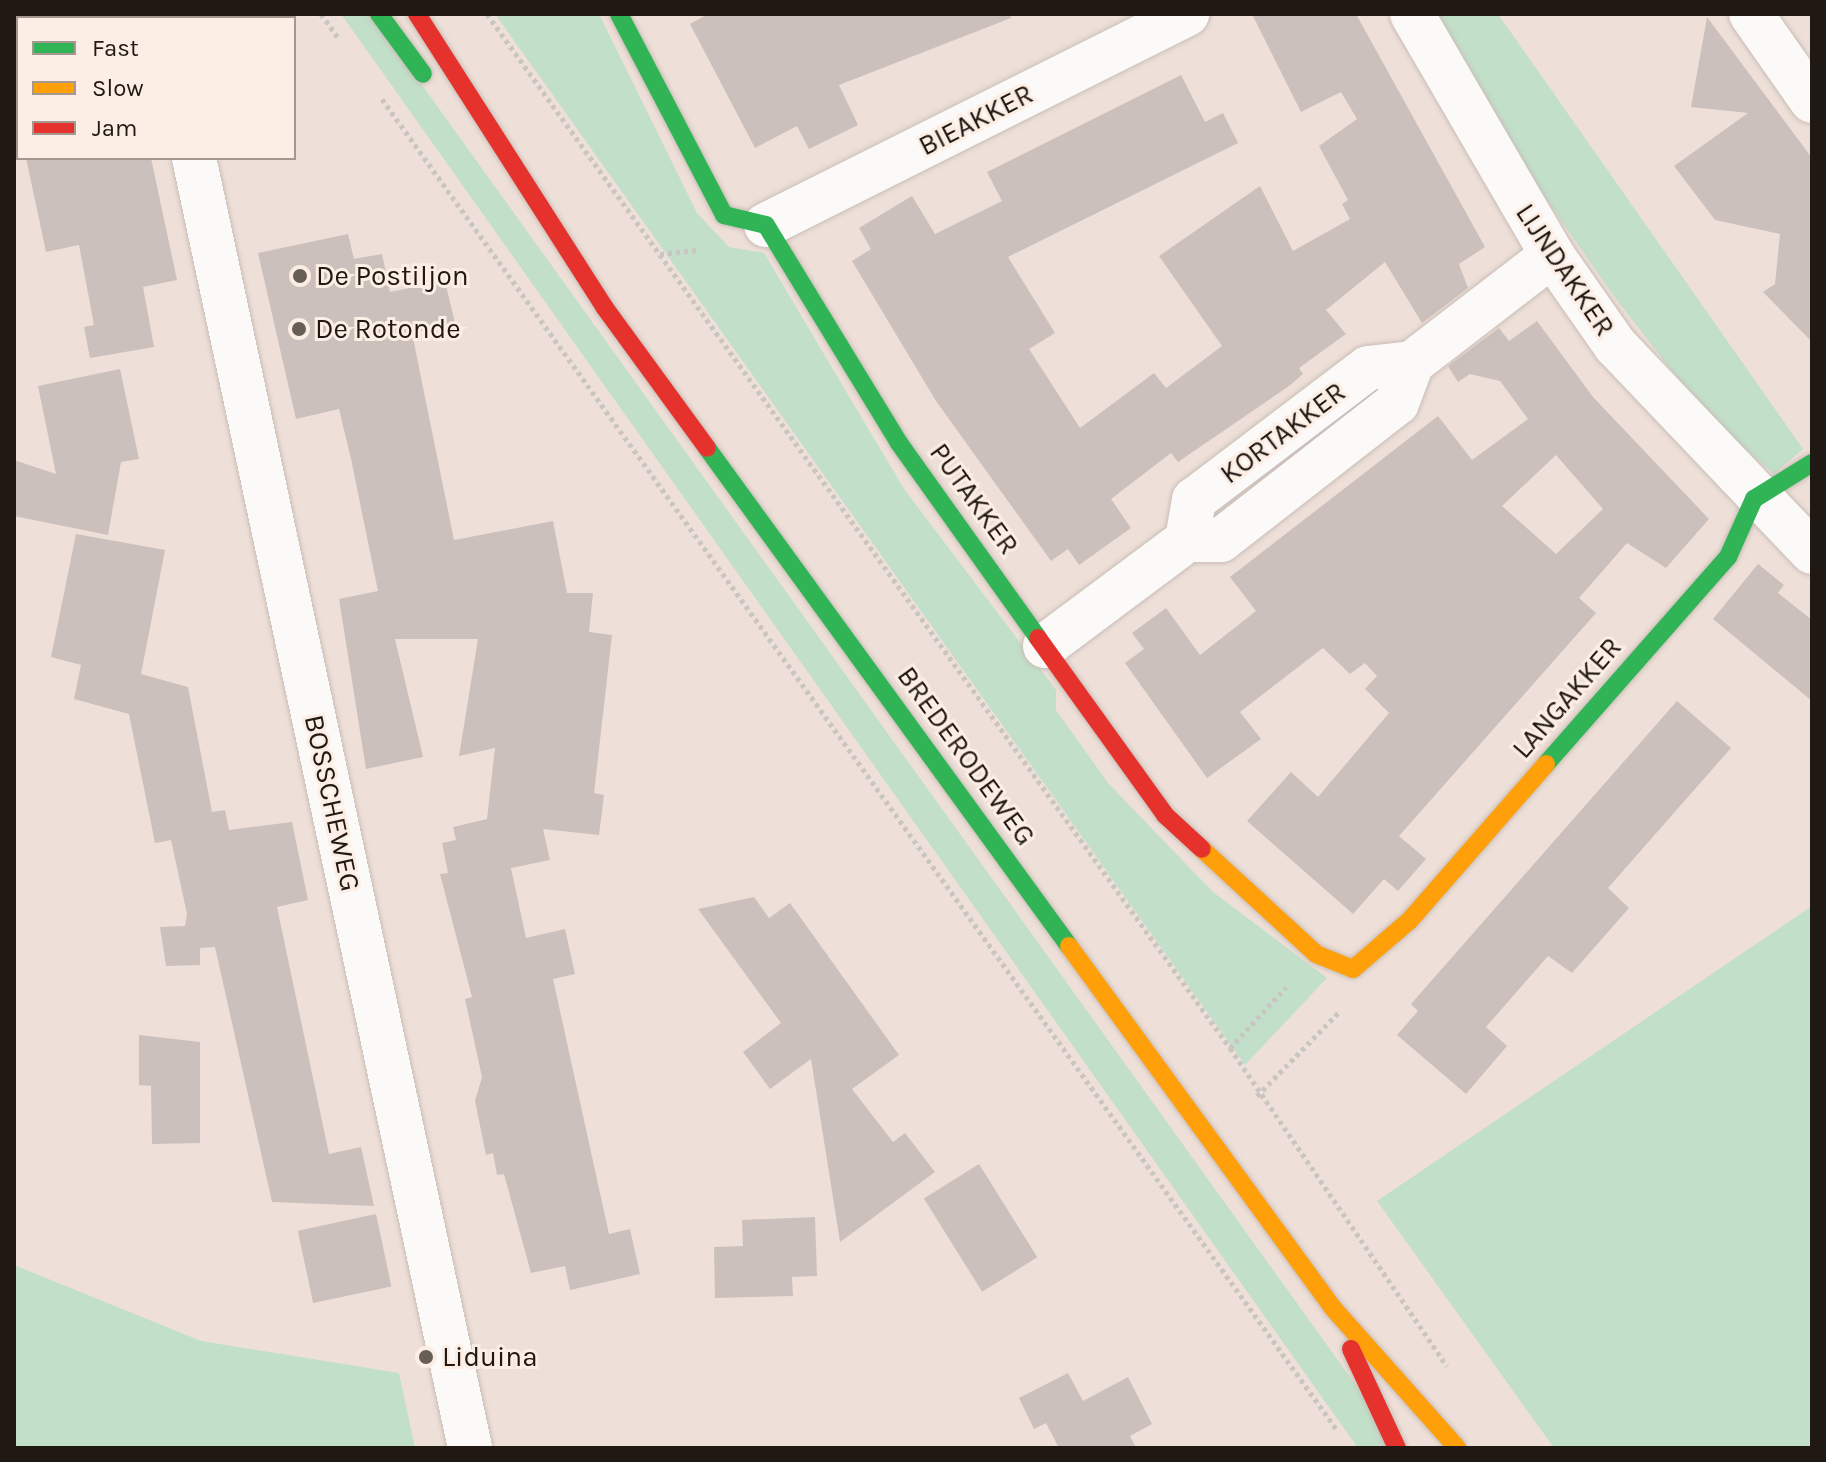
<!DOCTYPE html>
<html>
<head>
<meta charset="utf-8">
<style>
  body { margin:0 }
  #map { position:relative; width:1826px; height:1462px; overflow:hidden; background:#eee0d8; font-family:Karla,sans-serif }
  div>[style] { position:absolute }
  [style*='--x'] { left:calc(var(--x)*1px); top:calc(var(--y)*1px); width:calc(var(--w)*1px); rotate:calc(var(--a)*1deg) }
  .green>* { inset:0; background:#c2dfc9 }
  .building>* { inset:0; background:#cbc0bb; transform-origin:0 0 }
  .path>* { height:5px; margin-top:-2.5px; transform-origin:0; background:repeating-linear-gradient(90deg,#c9c5c3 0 4px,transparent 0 8px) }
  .roads { filter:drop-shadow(0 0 2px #c8bdb7) drop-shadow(0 0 2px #c8bdb7) }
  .street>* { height:44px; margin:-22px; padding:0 22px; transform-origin:22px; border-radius:22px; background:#fcfaf9 }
  .fast>* { height:18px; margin:-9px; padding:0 9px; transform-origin:9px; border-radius:9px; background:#30b455 }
  .slow>* { height:18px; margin:-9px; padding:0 9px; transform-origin:9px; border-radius:9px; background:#ff9f0a }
  .jam>* { height:18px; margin:-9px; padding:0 9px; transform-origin:9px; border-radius:9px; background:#e5322d }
  .dots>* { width:22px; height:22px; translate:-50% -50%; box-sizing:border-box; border:4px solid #fceee5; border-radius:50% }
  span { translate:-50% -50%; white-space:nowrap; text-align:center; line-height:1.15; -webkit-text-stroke:6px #fceee5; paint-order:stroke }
  .street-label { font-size:28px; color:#201813 }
  .poi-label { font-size:28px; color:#201813 }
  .left { translate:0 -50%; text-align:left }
  .frame { position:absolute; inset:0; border:16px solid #201813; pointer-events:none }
  .legend { position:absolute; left:16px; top:16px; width:280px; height:144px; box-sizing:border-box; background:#fceee5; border:2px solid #a49891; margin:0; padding:10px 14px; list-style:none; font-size:24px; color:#201813 }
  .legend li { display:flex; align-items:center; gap:16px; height:40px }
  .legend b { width:40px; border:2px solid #a49891 }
</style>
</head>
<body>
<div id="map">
  <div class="green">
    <i style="clip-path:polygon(341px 14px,371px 14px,1401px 1448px,1358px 1448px)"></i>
    <i style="clip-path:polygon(495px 14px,599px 14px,697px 213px,729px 247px,764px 253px,904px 489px,1056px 690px,1056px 710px,1108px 783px,1213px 892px,1327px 978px,1245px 1065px)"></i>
    <i style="clip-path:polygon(1437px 14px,1498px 14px,1803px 449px,1774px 474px,1707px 416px,1616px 299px,1537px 186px)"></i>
    <i style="clip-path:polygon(1812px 906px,1812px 1448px,1554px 1448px,1377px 1201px)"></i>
    <i style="clip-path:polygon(14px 1265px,201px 1341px,399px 1373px,415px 1448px,14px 1448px)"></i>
  </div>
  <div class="building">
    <i style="clip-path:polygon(708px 14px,1010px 14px,1011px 18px,839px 85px,858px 125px,809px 149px,797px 126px,755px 148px,690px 24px)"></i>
    <i style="clip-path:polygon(1252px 14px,1356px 14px,1485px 247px,1459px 264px,1468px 288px,1422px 323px,1385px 262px,1326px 310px,1346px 334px,1299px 368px,1303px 374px,1289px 386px,1178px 462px,1171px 453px,1111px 499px,1131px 528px,1079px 565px,1068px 549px,1051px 561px,936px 401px,852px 261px,871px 249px,859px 228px,912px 196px,935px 234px,1002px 201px,987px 172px,1181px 75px,1205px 122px,1223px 113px,1238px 143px,1008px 257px,1055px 333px,1029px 349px,1080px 428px,1154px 373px,1166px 388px,1222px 346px,1159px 256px,1260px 186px,1293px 251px,1350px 219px,1342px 204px,1348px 200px,1319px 146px,1357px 119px,1341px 92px,1301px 112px)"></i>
    <i style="clip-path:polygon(1707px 17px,1812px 158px,1812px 342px,1763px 292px,1775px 284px,1780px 234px,1715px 220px,1674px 166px,1748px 113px,1691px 107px)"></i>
    <i style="clip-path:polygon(26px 158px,151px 158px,177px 280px,143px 287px,154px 347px,90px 358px,84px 327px,94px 325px,79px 245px,46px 252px)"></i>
    <i style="clip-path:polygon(348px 234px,354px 259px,382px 254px,390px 292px,445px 281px,455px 323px,412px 333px,454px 540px,553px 521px,567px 593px,593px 593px,589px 632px,612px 635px,594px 793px,604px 795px,599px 835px,543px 829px,550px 860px,511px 868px,526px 938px,565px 929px,575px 974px,553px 979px,609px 1234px,630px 1229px,640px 1274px,570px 1290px,565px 1266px,531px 1273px,504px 1174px,497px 1175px,493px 1153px,486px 1155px,475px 1101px,482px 1077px,465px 999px,472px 997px,440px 874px,448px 873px,442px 843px,456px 840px,453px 827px,487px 819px,495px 748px,459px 756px,478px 639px,395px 639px,423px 757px,366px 769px,339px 599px,378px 591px,351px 459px,339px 409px,296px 419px,258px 253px)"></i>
    <i style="clip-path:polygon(evenodd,1537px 321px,1593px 397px,1709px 519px,1666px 568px,1627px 543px,1579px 598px,1596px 613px,1399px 836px,1426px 859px,1398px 891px,1384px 879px,1353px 914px,1247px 821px,1291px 772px,1318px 797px,1389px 713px,1365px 689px,1377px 676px,1365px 663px,1350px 674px,1323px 648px,1240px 712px,1261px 739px,1207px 778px,1125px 663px,1144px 649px,1132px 633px,1166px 608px,1200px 655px,1256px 611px,1230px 577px,1438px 416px,1472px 460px,1528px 419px,1500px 381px,1470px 374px,1458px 382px,1448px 366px,1499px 328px,1509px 341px,1537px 321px,1556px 455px,1603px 509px,1556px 554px,1502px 506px,1556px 455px)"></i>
    <i style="clip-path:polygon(120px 369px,139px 459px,121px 462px,108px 535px,14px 516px,14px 460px,56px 474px,38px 386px)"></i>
    <i style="clip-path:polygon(76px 534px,165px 550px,141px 674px,188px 687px,212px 812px,225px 810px,229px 830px,292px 822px,308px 900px,277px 907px,329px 1154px,361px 1147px,374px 1206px,272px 1202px,215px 947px,200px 948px,200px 965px,166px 966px,160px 927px,185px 926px,187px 914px,171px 840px,155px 843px,129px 714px,74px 699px,81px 665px,51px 657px)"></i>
    <i style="clip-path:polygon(1758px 564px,1784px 585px,1778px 593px,1812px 620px,1812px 701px,1713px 619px)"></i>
    <i style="clip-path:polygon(1677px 701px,1731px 748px,1608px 888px,1629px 908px,1572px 973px,1548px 956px,1486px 1027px,1507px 1046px,1466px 1094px,1397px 1035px,1418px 1011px,1411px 1004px)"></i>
    <i style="clip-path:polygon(754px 897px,769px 918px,790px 903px,899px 1055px,852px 1089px,893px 1142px,905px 1133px,935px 1172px,840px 1242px,811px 1059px,770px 1089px,743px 1052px,781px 1023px,698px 909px)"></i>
    <i style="clip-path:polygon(139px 1035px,200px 1042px,200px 1143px,152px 1144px,151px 1086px,139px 1085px)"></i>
    <i style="left:979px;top:1164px;width:110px;height:65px;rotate:58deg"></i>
    <i style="left:376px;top:1214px;width:74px;height:80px;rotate:78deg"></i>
    <i style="clip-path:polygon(815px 1217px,817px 1276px,792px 1277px,793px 1296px,715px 1298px,714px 1247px,743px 1246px,742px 1220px)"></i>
    <i style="clip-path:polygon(1068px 1373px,1083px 1401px,1128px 1377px,1152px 1424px,1130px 1436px,1136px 1448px,1059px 1448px,1046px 1423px,1034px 1429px,1019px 1398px)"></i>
  </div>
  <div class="path">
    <i style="--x:321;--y:14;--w:31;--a:54"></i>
    <i style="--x:487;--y:14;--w:1273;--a:54.3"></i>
    <i style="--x:1230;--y:1048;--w:385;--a:55.7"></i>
    <i style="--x:382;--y:99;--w:1638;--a:54.34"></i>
    <i style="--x:660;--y:254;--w:38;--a:-6"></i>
    <i style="--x:1230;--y:1048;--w:83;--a:-47.4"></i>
    <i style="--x:1257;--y:1096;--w:119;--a:-45.7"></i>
  </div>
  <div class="roads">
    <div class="street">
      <i style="--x:1412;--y:14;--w:279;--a:59.8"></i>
      <i style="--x:1552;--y:255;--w:110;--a:55"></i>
      <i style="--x:1615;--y:345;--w:286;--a:46.4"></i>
      <i style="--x:1751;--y:14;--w:106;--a:55"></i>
      <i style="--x:188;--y:18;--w:4;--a:-76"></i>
      <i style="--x:194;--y:158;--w:1319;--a:77.92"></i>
      <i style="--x:766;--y:225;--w:471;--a:-26.6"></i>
      <i style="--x:1187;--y:540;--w:41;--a:-80.1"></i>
      <i style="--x:1194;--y:500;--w:218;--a:-37.2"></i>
      <i style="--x:1368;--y:368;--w:44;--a:-6.5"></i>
      <i style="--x:1045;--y:646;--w:177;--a:-36.7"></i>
      <i style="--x:1187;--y:540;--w:34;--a:0"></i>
      <i style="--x:1221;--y:540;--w:223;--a:-37.9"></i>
      <i style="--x:1397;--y:403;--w:43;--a:-69.4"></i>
      <i style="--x:1412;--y:363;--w:177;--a:-37.6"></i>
    </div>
    <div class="fast">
      <i style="--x:379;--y:14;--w:74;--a:53.7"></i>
      <i style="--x:619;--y:14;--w:227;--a:62.4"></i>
      <i style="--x:724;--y:215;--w:43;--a:13.4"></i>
      <i style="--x:766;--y:225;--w:255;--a:58.6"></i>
      <i style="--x:899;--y:443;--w:239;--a:54.5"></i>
      <i style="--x:707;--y:448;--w:616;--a:53.99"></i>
      <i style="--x:1546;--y:764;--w:276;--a:-48.7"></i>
      <i style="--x:1728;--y:557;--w:64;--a:-65.9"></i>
      <i style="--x:1754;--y:499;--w:68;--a:-31.8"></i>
    </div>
    <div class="slow">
      <i style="--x:1202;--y:849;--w:155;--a:42.6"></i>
      <i style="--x:1316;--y:954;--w:40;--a:22"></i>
      <i style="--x:1353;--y:969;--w:75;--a:-40.7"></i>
      <i style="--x:1410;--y:920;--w:207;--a:-48.9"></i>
      <i style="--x:1069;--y:946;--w:447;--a:53.9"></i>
      <i style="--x:1332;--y:1307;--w:188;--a:48.4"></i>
    </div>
    <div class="jam">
      <i style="--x:417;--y:14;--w:349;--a:57.4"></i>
      <i style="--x:605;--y:308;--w:173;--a:53.9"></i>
      <i style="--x:1038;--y:638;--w:218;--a:54.3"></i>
      <i style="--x:1165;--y:815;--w:50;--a:42.6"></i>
      <i style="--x:1351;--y:1349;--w:109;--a:65.1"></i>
    </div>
  </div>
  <div class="dots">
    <i style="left:300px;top:276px;background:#685e58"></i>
    <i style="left:299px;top:329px;background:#685e58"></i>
    <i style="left:426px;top:1357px;background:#685e58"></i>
  </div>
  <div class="street-label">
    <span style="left:976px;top:120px;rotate:-27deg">BIEAKKER</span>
    <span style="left:1565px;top:270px;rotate:56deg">LIJNDAKKER</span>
    <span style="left:1283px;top:433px;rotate:-37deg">KORTAKKER</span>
    <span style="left:974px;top:499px;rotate:54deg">PUTAKKER</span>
    <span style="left:1567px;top:698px;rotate:-49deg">LANGAKKER</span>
    <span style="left:966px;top:756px;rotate:54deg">BREDERODEWEG</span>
    <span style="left:332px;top:803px;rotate:78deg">BOSSCHEWEG</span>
  </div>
  <div class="poi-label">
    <span class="left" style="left:316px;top:276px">De Postiljon</span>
    <span class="left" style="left:315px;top:329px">De Rotonde</span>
    <span class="left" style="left:442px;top:1357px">Liduina</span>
  </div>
  <div class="frame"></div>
  <ul class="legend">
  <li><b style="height:10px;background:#30b455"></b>Fast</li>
  <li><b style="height:10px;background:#ff9f0a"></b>Slow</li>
  <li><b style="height:10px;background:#e5322d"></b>Jam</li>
  </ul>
</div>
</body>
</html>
